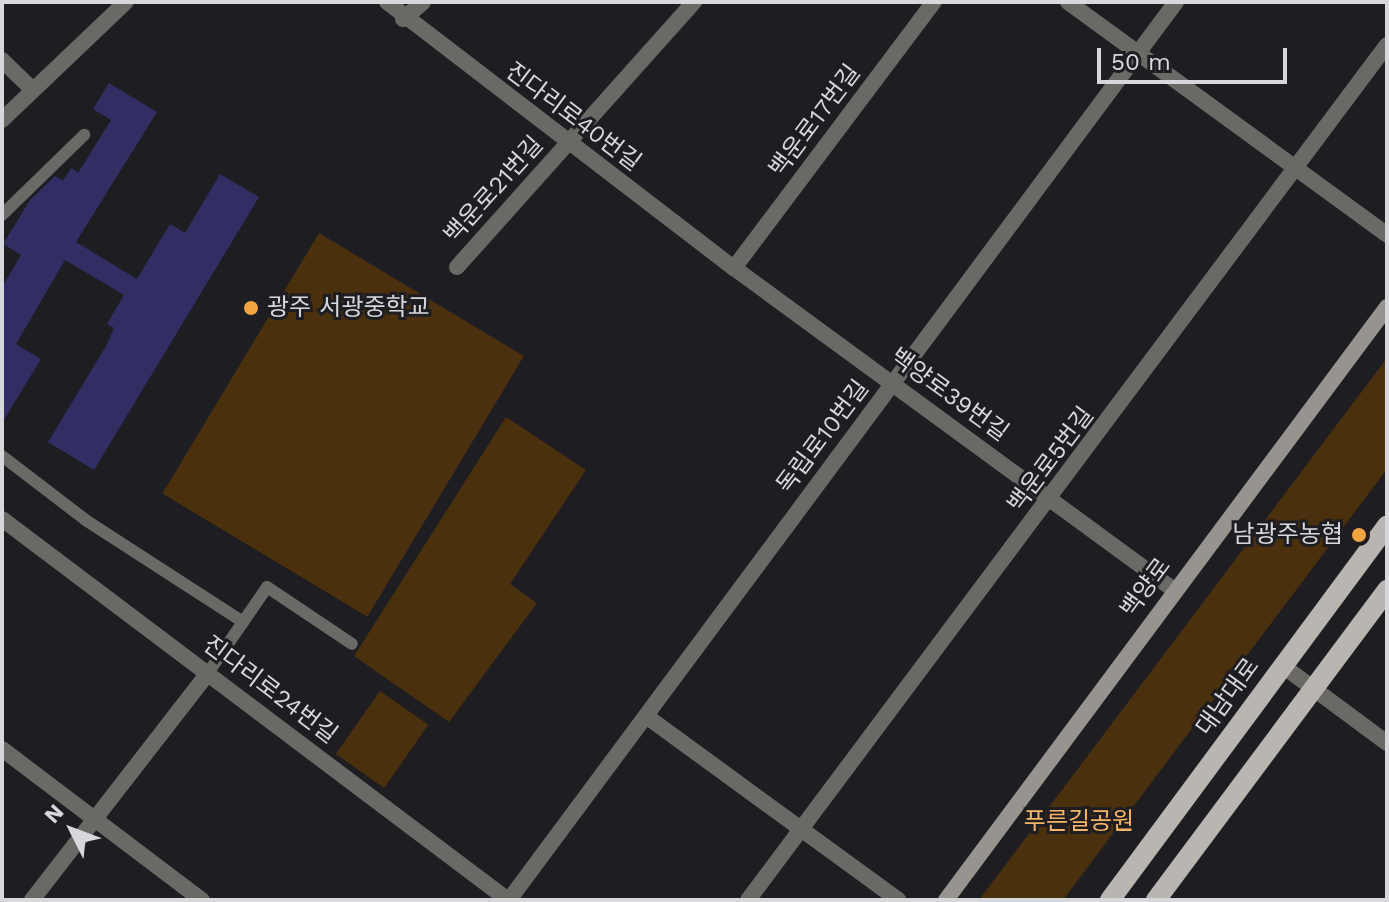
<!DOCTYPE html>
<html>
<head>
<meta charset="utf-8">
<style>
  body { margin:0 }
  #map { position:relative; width:1389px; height:902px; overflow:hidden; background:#1d1d22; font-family:"Work Sans","Noto Sans KR",sans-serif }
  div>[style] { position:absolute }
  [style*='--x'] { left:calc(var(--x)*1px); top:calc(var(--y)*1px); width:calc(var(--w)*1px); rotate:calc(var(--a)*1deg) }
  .green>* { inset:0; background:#4b300e; transform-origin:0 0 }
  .building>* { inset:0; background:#312e64 }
  .lane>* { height:12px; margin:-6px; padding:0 6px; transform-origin:6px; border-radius:6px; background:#6b6966 }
  .street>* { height:16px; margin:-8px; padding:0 8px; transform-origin:8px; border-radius:8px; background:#6b6966 }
  .secondary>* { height:16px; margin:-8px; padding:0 8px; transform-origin:8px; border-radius:8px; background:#979490 }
  .primary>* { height:20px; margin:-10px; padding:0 10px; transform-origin:10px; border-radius:10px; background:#b9b5b0 }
  .dots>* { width:22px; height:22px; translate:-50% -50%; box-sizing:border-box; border:4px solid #1d1d22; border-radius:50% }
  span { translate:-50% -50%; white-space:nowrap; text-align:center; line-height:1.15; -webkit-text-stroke:6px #1d1d22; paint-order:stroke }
  .street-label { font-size:24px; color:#d7d8db }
  .poi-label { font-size:24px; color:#d7d8db }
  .left { translate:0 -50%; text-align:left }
  .right { translate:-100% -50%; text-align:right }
  .park-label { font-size:24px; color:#f7b467 }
  .frame { position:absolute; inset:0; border:4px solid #d7d8db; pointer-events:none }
  .north { position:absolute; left:32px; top:790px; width:80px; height:80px; -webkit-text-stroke:6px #1d1d22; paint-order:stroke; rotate:312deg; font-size:22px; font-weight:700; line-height:32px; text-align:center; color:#d7d8db }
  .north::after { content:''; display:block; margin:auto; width:28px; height:36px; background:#d7d8db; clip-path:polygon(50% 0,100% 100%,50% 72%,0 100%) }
  .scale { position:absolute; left:1097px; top:48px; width:190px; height:36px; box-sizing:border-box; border:4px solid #d7d8db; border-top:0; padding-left:10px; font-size:24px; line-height:28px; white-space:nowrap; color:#d7d8db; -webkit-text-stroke:6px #1d1d22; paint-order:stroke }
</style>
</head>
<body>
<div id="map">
  <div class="green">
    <i style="left:319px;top:233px;width:239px;height:304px;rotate:31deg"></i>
    <i style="clip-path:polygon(1387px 358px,1387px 469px,1063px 900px,979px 900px)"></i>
    <i style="clip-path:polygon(506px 417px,586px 470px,510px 584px,537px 603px,449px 722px,354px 656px)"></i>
    <i style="left:380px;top:691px;width:59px;height:77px;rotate:35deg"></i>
  </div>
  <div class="building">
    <i style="clip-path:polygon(109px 83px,157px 112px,76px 242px,137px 279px,170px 224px,185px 233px,220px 174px,259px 197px,94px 470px,48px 442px,106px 346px,114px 328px,107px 324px,124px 295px,65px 260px,16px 344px,41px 359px,2px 423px,2px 287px,21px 255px,3px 244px,30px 200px,55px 176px,63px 181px,71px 168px,78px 173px,111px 120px,93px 109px)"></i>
  </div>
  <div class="lane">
    <i style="--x:2;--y:215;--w:115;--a:-44.3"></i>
    <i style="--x:2;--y:456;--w:107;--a:37.4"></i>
    <i style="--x:87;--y:521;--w:186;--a:32.9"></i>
    <i style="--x:208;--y:673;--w:104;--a:-55.5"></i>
    <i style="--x:267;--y:587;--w:102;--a:33.8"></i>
  </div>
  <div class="street">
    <i style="--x:387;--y:2;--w:437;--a:37.5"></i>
    <i style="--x:734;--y:268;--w:545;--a:36.2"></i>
    <i style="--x:1068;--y:2;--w:395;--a:36.1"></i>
    <i style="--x:403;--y:19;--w:26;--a:-40"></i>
    <i style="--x:2;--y:60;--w:43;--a:44.1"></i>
    <i style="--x:2;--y:120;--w:171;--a:-43.6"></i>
    <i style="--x:457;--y:267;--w:356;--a:-48.2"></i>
    <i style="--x:734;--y:268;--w:333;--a:-53.1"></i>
    <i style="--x:2;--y:519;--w:633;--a:36.98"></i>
    <i style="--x:1283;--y:666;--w:129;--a:36.5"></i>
    <i style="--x:646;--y:716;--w:312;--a:36.1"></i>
    <i style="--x:2;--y:749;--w:251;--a:37.1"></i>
    <i style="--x:32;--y:900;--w:287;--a:-52.2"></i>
    <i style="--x:509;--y:900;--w:1119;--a:-53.4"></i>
    <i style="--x:748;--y:900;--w:1067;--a:-53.23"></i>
  </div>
  <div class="secondary">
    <i style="--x:946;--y:900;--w:739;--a:-53.36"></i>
  </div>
  <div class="primary">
    <i style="--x:1110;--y:900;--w:466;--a:-53.5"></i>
    <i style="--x:1156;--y:900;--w:387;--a:-53.3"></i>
  </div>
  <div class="dots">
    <i style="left:251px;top:308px;background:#f3a442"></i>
    <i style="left:1359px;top:535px;background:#f3a442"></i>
  </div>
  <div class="street-label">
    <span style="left:573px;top:117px;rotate:37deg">진다리로40번길</span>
    <span style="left:815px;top:121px;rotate:-53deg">백운로17번길</span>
    <span style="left:494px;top:190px;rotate:-48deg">백운로21번길</span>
    <span style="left:949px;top:395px;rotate:36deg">백양로39번길</span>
    <span style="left:823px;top:437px;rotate:-53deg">독립로10번길</span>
    <span style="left:1051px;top:460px;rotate:-53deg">백운로5번길</span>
    <span style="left:1146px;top:588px;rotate:-54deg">백양로</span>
    <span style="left:270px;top:690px;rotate:37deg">진다리로24번길</span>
    <span style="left:1228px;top:697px;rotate:-54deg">대남대로</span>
  </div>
  <div class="poi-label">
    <span class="left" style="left:267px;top:308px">광주 서광중학교</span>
    <span class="right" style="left:1343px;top:535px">남광주농협</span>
  </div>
  <div class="park-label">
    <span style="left:1079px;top:822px">푸른길공원</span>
  </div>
  <div class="frame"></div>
  <div class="north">N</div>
  <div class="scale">50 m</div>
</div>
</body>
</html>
